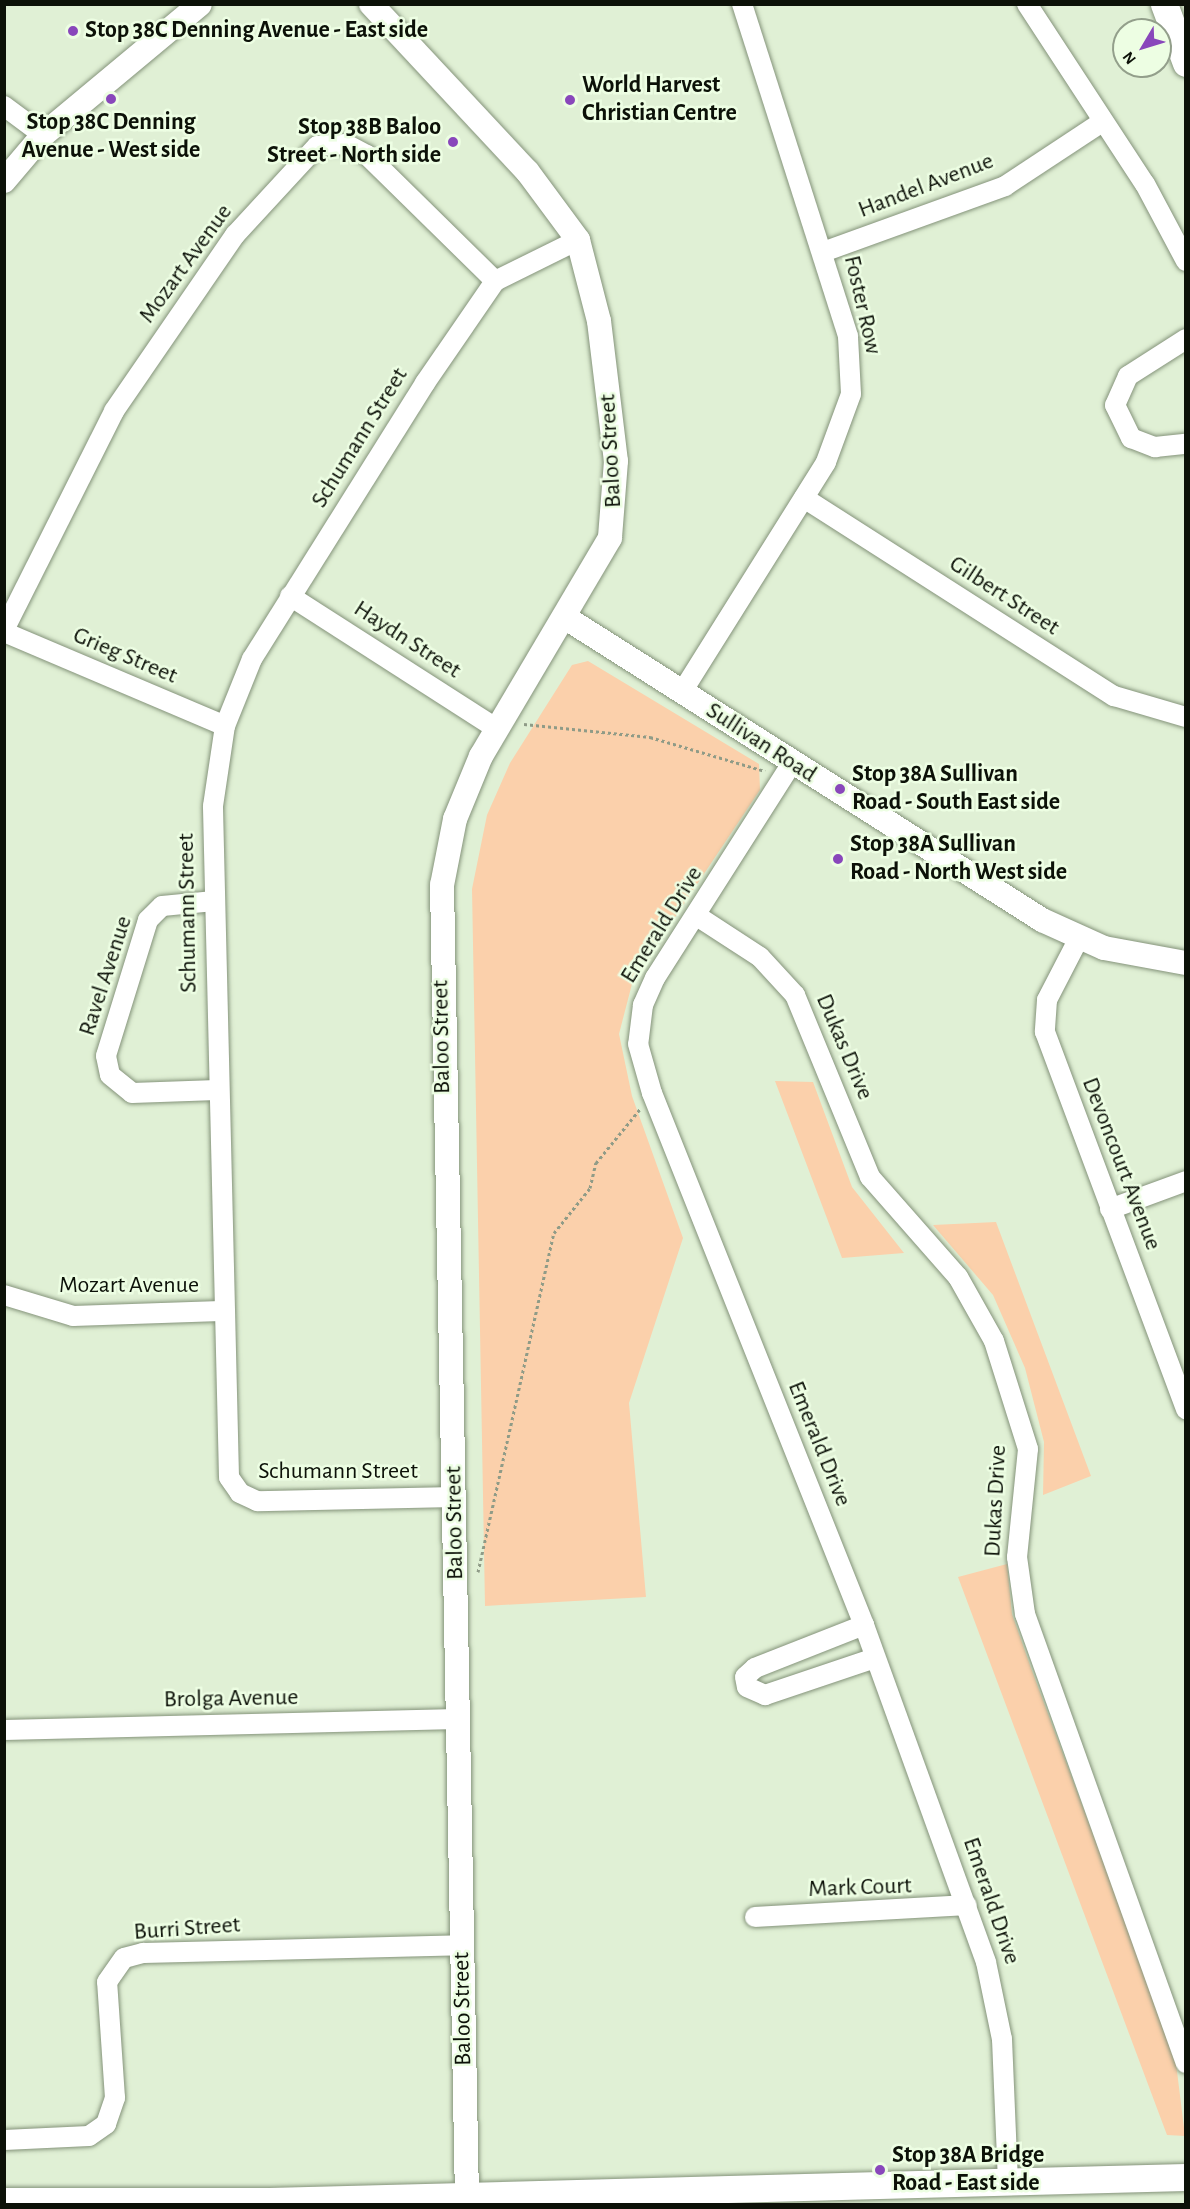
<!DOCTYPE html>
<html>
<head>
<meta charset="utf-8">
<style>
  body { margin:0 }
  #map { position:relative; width:1190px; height:2209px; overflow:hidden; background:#e0f0d5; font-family:"Alegreya Sans",sans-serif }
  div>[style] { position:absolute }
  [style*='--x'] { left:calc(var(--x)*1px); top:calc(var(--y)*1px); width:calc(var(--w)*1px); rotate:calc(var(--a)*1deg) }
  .green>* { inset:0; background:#fbd0ab }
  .path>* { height:3px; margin-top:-1.5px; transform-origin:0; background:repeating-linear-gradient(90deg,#8f9b87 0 3px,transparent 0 6px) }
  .roads { filter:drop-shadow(0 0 2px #84937a) drop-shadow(0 0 2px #84937a) }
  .minor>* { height:20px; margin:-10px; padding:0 10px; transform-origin:10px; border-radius:10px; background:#fff }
  .tertiary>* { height:24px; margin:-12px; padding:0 12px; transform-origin:12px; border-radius:12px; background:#fff }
  .secondary>* { height:27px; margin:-13.5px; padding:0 13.5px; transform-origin:13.5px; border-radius:13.5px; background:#fff }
  .dots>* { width:16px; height:16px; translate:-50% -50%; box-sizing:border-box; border:3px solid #edfee3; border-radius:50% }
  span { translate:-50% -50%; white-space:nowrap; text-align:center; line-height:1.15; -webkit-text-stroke:5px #edfee3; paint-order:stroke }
  .poi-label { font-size:24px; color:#0c1108; font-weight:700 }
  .left { translate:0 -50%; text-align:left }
  .right { translate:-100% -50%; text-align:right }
  .street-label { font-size:24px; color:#0c1108 }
  .frame { position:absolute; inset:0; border:6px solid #0c1108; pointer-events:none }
  .north { position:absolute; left:1112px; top:18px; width:60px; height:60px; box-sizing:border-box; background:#edfee3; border:2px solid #939f8b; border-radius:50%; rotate:232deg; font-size:16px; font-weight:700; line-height:24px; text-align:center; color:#0c1108 }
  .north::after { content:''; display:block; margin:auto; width:21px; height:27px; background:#8947bb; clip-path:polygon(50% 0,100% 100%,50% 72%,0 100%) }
</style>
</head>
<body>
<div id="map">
  <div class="green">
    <i style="clip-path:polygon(588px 661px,759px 764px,760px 790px,633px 980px,619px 1034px,632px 1096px,683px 1238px,629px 1403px,646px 1597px,485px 1606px,472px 889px,487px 815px,510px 763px,572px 665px)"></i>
    <i style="clip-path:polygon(775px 1081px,813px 1082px,852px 1187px,904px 1253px,842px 1258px)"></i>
    <i style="clip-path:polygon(996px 1222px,1091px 1476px,1043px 1495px,1044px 1442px,1025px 1368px,993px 1295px,933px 1225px)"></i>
    <i style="clip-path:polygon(1007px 1564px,1012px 1614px,1031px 1668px,1175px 2055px,1185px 2136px,1167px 2135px,958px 1577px)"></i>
  </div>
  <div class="path">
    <i style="--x:524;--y:724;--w:127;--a:5.9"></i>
    <i style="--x:650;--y:737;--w:120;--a:16.5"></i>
    <i style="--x:478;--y:1572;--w:347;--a:-77.4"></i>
    <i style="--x:554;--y:1233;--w:58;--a:-51.3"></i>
    <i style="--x:590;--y:1188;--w:26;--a:-77"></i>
    <i style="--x:596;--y:1163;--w:70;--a:-50.8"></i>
  </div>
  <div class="roads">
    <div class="minor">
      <i style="--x:1027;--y:4;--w:215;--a:56.8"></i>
      <i style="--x:1145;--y:184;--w:87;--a:62"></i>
      <i style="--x:4;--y:106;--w:49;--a:36.6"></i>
      <i style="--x:823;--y:252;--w:194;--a:-19.9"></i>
      <i style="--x:1005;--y:186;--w:116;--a:-33.4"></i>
      <i style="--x:1186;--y:339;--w:69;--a:147.5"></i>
      <i style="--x:1128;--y:376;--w:32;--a:114"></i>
      <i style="--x:1115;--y:405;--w:37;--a:64"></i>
      <i style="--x:1131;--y:438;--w:26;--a:21"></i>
      <i style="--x:1155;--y:447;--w:31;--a:-6"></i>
      <i style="--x:804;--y:498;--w:368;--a:32.6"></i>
      <i style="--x:1114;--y:696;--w:75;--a:16.3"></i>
      <i style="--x:290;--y:596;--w:245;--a:32.7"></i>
      <i style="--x:4;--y:630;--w:245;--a:-63.3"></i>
      <i style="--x:114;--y:411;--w:214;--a:-55.5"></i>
      <i style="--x:235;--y:235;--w:121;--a:-47.3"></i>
      <i style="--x:317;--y:146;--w:29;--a:-4"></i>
      <i style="--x:346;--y:144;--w:24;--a:28"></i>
      <i style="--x:367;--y:155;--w:180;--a:44.5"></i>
      <i style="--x:4;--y:632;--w:240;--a:23"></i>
      <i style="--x:682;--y:692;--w:271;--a:-57.9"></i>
      <i style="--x:826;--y:462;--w:72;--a:-69.8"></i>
      <i style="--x:851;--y:394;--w:58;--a:-93"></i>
      <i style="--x:848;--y:336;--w:349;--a:-107.7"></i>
      <i style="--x:792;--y:763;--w:255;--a:122.5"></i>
      <i style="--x:655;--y:978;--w:30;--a:114"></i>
      <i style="--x:643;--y:1005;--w:39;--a:97"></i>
      <i style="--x:638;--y:1044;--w:51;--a:74.1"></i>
      <i style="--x:652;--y:1093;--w:573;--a:68.27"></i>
      <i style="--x:864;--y:1625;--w:358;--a:70.1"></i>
      <i style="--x:986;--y:1962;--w:79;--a:78.3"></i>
      <i style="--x:1002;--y:2039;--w:142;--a:87.6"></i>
      <i style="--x:214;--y:901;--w:52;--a:174.5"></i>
      <i style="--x:162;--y:906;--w:20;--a:135"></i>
      <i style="--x:148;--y:920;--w:142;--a:107.2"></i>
      <i style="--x:106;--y:1056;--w:19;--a:78"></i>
      <i style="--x:110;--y:1075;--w:28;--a:39"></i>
      <i style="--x:132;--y:1093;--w:85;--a:-2"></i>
      <i style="--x:697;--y:916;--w:75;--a:33.1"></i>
      <i style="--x:760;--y:957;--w:52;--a:47.4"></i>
      <i style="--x:795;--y:995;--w:197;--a:67.6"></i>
      <i style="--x:870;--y:1177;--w:133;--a:48.7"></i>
      <i style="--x:958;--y:1277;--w:73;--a:60.6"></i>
      <i style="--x:994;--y:1341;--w:113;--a:72.5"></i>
      <i style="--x:1028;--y:1449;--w:109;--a:95.8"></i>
      <i style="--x:1017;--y:1557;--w:58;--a:82"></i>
      <i style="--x:1025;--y:1614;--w:477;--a:70.3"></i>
      <i style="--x:1079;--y:938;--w:70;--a:117.3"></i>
      <i style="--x:1047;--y:1000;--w:32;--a:94"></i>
      <i style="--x:1045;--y:1032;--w:403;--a:69.5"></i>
      <i style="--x:1110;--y:1209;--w:81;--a:-20.2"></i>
      <i style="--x:4;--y:1295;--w:72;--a:16.9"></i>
      <i style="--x:73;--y:1316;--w:148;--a:-1.9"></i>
      <i style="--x:455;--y:1497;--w:198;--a:178.8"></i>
      <i style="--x:257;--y:1501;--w:19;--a:-155"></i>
      <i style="--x:240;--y:1493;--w:19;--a:-125"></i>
      <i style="--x:229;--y:1477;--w:671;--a:-91.37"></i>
      <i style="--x:213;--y:806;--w:81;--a:-81.5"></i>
      <i style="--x:225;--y:726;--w:72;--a:-68.1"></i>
      <i style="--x:252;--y:659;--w:326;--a:-57.9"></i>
      <i style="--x:425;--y:383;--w:124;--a:-55.5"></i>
      <i style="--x:495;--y:281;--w:93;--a:-26.3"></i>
      <i style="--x:864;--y:1625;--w:117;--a:158.5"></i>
      <i style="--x:755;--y:1668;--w:13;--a:138"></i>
      <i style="--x:745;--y:1677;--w:10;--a:79"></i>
      <i style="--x:747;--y:1687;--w:20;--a:24"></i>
      <i style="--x:765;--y:1695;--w:116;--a:-18.6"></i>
      <i style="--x:4;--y:1730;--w:454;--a:-1.4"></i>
      <i style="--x:755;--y:1917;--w:212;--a:-3.2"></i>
      <i style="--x:4;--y:2140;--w:85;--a:-2.7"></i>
      <i style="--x:89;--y:2136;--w:21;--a:-35"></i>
      <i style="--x:106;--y:2124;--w:28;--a:-71"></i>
      <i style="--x:115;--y:2098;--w:116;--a:-93.9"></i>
      <i style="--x:107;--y:1982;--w:29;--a:-55"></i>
      <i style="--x:124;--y:1958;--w:20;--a:-15"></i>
      <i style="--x:143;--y:1953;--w:319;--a:-1.4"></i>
    </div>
    <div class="tertiary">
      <i style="--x:371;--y:4;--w:229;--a:47"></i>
      <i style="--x:527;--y:171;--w:86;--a:53.5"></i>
      <i style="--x:578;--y:240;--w:84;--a:75.5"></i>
      <i style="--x:599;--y:321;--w:141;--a:83.1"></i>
      <i style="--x:616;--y:461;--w:77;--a:94.5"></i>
      <i style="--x:610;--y:538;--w:253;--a:120.6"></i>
      <i style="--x:481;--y:756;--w:68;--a:112.4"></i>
      <i style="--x:455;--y:819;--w:67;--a:101.1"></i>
      <i style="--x:442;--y:885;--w:1311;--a:88.91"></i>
      <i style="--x:4;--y:181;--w:60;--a:-49.7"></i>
      <i style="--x:43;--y:135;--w:204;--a:-39.8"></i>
      <i style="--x:566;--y:618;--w:564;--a:32.39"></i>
      <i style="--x:1042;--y:920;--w:68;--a:24.3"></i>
      <i style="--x:1104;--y:948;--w:83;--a:10.4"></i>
    </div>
    <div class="secondary">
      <i style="--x:1164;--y:4;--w:63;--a:69.6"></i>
      <i style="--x:4;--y:2201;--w:265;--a:0"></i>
      <i style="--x:269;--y:2201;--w:917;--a:-1.5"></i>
    </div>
  </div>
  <div class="dots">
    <i style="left:73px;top:31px;background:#8947bb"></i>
    <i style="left:111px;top:99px;background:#8947bb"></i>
    <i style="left:570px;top:100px;background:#8947bb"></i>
    <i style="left:453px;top:142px;background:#8947bb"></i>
    <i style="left:840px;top:789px;background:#8947bb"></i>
    <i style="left:838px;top:859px;background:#8947bb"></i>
    <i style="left:880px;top:2170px;background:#8947bb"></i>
  </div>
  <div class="poi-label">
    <span class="left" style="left:85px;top:31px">Stop 38C Denning Avenue - East side</span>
    <span class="left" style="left:582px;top:100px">World Harvest<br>Christian Centre</span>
    <span style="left:111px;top:137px">Stop 38C Denning<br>Avenue - West side</span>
    <span class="right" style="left:441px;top:142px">Stop 38B Baloo<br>Street - North side</span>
    <span class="left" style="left:852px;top:789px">Stop 38A Sullivan<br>Road - South East side</span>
    <span class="left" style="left:850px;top:859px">Stop 38A Sullivan<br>Road - North West side</span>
    <span class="left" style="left:892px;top:2170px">Stop 38A Bridge<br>Road - East side</span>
  </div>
  <div class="street-label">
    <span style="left:926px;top:186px;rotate:-21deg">Handel Avenue</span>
    <span style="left:186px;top:264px;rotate:-54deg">Mozart Avenue</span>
    <span style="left:862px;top:305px;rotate:77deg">Foster Row</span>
    <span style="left:360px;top:438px;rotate:-58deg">Schumann Street</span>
    <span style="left:611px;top:451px;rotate:-93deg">Baloo Street</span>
    <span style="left:1004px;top:596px;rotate:33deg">Gilbert Street</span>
    <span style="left:407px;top:640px;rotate:33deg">Haydn Street</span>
    <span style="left:125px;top:656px;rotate:23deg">Grieg Street</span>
    <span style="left:761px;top:743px;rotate:33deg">Sullivan Road</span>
    <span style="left:188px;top:913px;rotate:-91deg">Schumann Street</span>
    <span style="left:662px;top:925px;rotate:-58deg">Emerald Drive</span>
    <span style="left:106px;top:976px;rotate:-72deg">Ravel Avenue</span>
    <span style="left:442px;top:1037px;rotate:-91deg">Baloo Street</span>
    <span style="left:844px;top:1047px;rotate:67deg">Dukas Drive</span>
    <span style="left:1121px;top:1164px;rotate:69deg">Devoncourt Avenue</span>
    <span style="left:129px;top:1286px">Mozart Avenue</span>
    <span style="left:819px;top:1444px;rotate:68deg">Emerald Drive</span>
    <span style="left:338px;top:1472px">Schumann Street</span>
    <span style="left:996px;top:1501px;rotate:-87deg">Dukas Drive</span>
    <span style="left:455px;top:1523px;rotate:-91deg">Baloo Street</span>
    <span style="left:231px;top:1699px;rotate:-1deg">Brolga Avenue</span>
    <span style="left:860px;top:1888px;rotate:-2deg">Mark Court</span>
    <span style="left:991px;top:1901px;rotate:71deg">Emerald Drive</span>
    <span style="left:187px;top:1929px;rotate:-4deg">Burri Street</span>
    <span style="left:463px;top:2009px;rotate:-91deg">Baloo Street</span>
  </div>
  <div class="frame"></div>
  <div class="north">N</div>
</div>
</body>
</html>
